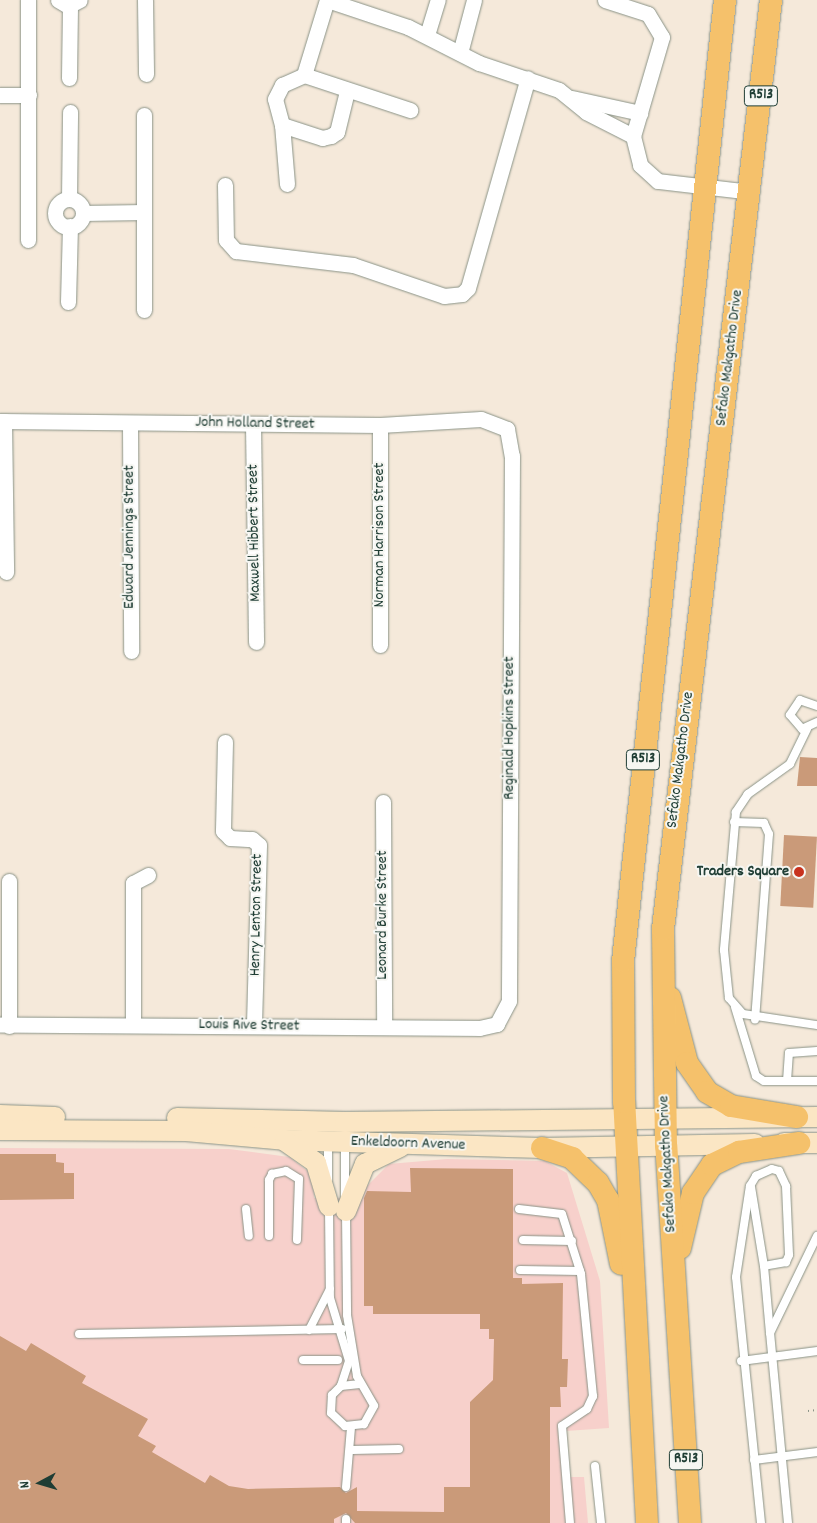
<!DOCTYPE html>
<html>
<head>
<meta charset="utf-8">
<style>
  body { margin:0 }
  #map { position:relative; width:817px; height:1523px; overflow:hidden; background:#f5e9da; font-family:Dekko,sans-serif }
  div>[style] { position:absolute }
  [style*='--x'] { left:calc(var(--x)*1px); top:calc(var(--y)*1px); width:calc(var(--w)*1px); rotate:calc(var(--a)*1deg) }
  .built>* { inset:0; background:#f7d0cb }
  .building>* { inset:0; background:#ca9a79; transform-origin:0 0 }
  .path>* { height:2px; margin-top:-1px; transform-origin:0; background:repeating-linear-gradient(90deg,#8a9387 0 1px,transparent 0 5px) }
  .roads { filter:drop-shadow(0 0 1px #8a9387) drop-shadow(0 0 1px #8a9387) }
  .lane>* { height:8px; margin:-4px; padding:0 4px; transform-origin:4px; border-radius:4px; background:#fff }
  .street>* { height:15px; margin:-7.5px; padding:0 7.5px; transform-origin:7.5px; border-radius:7.5px; background:#fff }
  .street>.ring { margin:-7.5px; padding:0; box-sizing:content-box; background:none; border:15px solid #fff; border-radius:50% }
  .secondary>* { height:20px; margin:-10px; padding:0 10px; transform-origin:10px; border-radius:10px; background:#fbe6c4 }
  .primary>* { height:22px; margin:-11px; padding:0 11px; transform-origin:11px; border-radius:11px; background:#f5c16b }
  .dots>* { width:14px; height:14px; translate:-50% -50%; box-sizing:border-box; border:2px solid #f6f6f2; border-radius:50% }
  span { translate:-50% -50%; white-space:nowrap; text-align:center; line-height:1.15; -webkit-text-stroke:4px #f6f6f2; paint-order:stroke }
  .shield-label span { padding:1px 4px; background:#f6f6f2; border:1px solid; border-radius:4px; -webkit-text-stroke-width:0 }
  .shield-label { font-size:15px; color:#1f3d34; font-weight:700 }
  .street-label { font-size:16px; color:#1f3d34 }
  .poi-label { font-size:16px; color:#1f3d34; font-weight:700 }
  .right { translate:-100% -50%; text-align:right }
  .north { position:absolute; left:15px; top:1458px; width:50px; height:50px; -webkit-text-stroke:4px #f6f6f2; paint-order:stroke; rotate:264deg; font-size:14px; font-weight:700; line-height:20px; text-align:center; color:#1f3d34 }
  .north::after { content:''; display:block; margin:auto; width:18px; height:22px; background:#1f3d34; clip-path:polygon(50% 0,100% 100%,50% 72%,0 100%) }
</style>
</head>
<body>
<div id="map">
  <div class="built">
    <i style="clip-path:polygon(0 1148px,229px 1149px,289px 1157px,313px 1175px,314px 1198px,363px 1198px,364px 1189px,389px 1164px,447px 1159px,545px 1161px,567px 1173px,600px 1281px,609px 1428px,566px 1431px,569px 1477px,584px 1477px,588px 1523px,0 1523px)"></i>
  </div>
  <div class="building">
    <i style="clip-path:polygon(800px 757px,817px 758px,817px 786px,797px 786px)"></i>
    <i style="left:784px;top:835px;width:33px;height:71px;rotate:3deg"></i>
    <i style="clip-path:polygon(0 1154px,56px 1154px,56px 1162px,64px 1163px,64px 1173px,74px 1173px,74px 1199px,0 1200px)"></i>
    <i style="clip-path:polygon(410px 1168px,513px 1169px,513px 1278px,522px 1278px,522px 1284px,563px 1283px,562px 1359px,568px 1359px,567px 1387px,560px 1387px,561px 1407px,550px 1407px,550px 1523px,355px 1523px,346px 1513px,334px 1519px,334px 1523px,0 1523px,0 1336px,26px 1351px,31px 1343px,86px 1376px,82px 1383px,148px 1419px,138px 1436px,156px 1446px,152px 1452px,205px 1483px,210px 1475px,229px 1486px,248px 1489px,340px 1487px,346px 1493px,357px 1487px,357px 1511px,444px 1512px,444px 1487px,470px 1487px,470px 1402px,493px 1380px,494px 1339px,489px 1339px,489px 1329px,480px 1329px,480px 1314px,373px 1314px,373px 1306px,364px 1306px,364px 1198px,367px 1191px,411px 1192px)"></i>
  </div>
  <div class="path">
    <i style="--x:808;--y:1411;--w:9;--a:-6"></i>
  </div>
  <div class="roads">
    <div class="lane">
      <i style="--x:817;--y:706;--w:18;--a:-161"></i>
      <i style="--x:800;--y:700;--w:18;--a:124"></i>
      <i style="--x:790;--y:715;--w:18;--a:49"></i>
      <i style="--x:802;--y:729;--w:17;--a:-25"></i>
      <i style="--x:807;--y:729;--w:39;--a:116"></i>
      <i style="--x:790;--y:764;--w:52;--a:144.5"></i>
      <i style="--x:748;--y:794;--w:22;--a:124"></i>
      <i style="--x:736;--y:812;--w:139;--a:95"></i>
      <i style="--x:724;--y:950;--w:48;--a:84.1"></i>
      <i style="--x:729;--y:998;--w:21;--a:49"></i>
      <i style="--x:743;--y:1014;--w:75;--a:8.5"></i>
      <i style="--x:734;--y:822;--w:30;--a:2"></i>
      <i style="--x:764;--y:823;--w:12;--a:66"></i>
      <i style="--x:769;--y:834;--w:186;--a:94.3"></i>
      <i style="--x:735;--y:1007;--w:72;--a:73.1"></i>
      <i style="--x:756;--y:1076;--w:9;--a:32"></i>
      <i style="--x:764;--y:1081;--w:53;--a:0"></i>
      <i style="--x:787;--y:1081;--w:28;--a:-86"></i>
      <i style="--x:789;--y:1053;--w:28;--a:-4"></i>
      <i style="--x:345;--y:1142;--w:53;--a:90"></i>
      <i style="--x:328;--y:1143;--w:36;--a:90"></i>
      <i style="--x:751;--y:1187;--w:80;--a:80.7"></i>
      <i style="--x:329;--y:1208;--w:90;--a:89.4"></i>
      <i style="--x:330;--y:1298;--w:66;--a:73.2"></i>
      <i style="--x:349;--y:1361;--w:26;--a:108"></i>
      <i style="--x:246;--y:1209;--w:27;--a:84"></i>
      <i style="--x:519;--y:1209;--w:43;--a:6.6"></i>
      <i style="--x:562;--y:1214;--w:63;--a:72.4"></i>
      <i style="--x:581;--y:1274;--w:123;--a:84.4"></i>
      <i style="--x:593;--y:1396;--w:14;--a:115"></i>
      <i style="--x:587;--y:1409;--w:30;--a:146"></i>
      <i style="--x:562;--y:1426;--w:97;--a:85.3"></i>
      <i style="--x:346;--y:1212;--w:103;--a:89.4"></i>
      <i style="--x:347;--y:1315;--w:62;--a:80.7"></i>
      <i style="--x:357;--y:1376;--w:34;--a:60"></i>
      <i style="--x:374;--y:1406;--w:21;--a:119"></i>
      <i style="--x:364;--y:1424;--w:19;--a:174"></i>
      <i style="--x:345;--y:1426;--w:19;--a:-137"></i>
      <i style="--x:331;--y:1413;--w:18;--a:-87"></i>
      <i style="--x:332;--y:1395;--w:13;--a:-45"></i>
      <i style="--x:341;--y:1386;--w:19;--a:-6"></i>
      <i style="--x:269;--y:1236;--w:56;--a:-90"></i>
      <i style="--x:269;--y:1180;--w:7;--a:-63"></i>
      <i style="--x:272;--y:1174;--w:14;--a:-12"></i>
      <i style="--x:286;--y:1171;--w:15;--a:32"></i>
      <i style="--x:299;--y:1179;--w:61;--a:91.9"></i>
      <i style="--x:523;--y:1240;--w:49;--a:1.2"></i>
      <i style="--x:520;--y:1270;--w:60;--a:1"></i>
      <i style="--x:309;--y:1330;--w:46;--a:-62.9"></i>
      <i style="--x:79;--y:1334;--w:263;--a:-1.1"></i>
      <i style="--x:303;--y:1360;--w:35;--a:0"></i>
      <i style="--x:741;--y:1361;--w:77;--a:-7.5"></i>
      <i style="--x:352;--y:1450;--w:47;--a:-1.2"></i>
      <i style="--x:754;--y:1460;--w:64;--a:-7.2"></i>
      <i style="--x:595;--y:1466;--w:57;--a:84"></i>
      <i style="--x:346;--y:1487;--w:60;--a:-85.2"></i>
      <i style="--x:346;--y:1519;--w:4;--a:90"></i>
      <i style="--x:761;--y:1523;--w:247;--a:-95.8"></i>
      <i style="--x:736;--y:1277;--w:92;--a:-81.3"></i>
      <i style="--x:750;--y:1186;--w:12;--a:-59"></i>
      <i style="--x:756;--y:1176;--w:17;--a:-24"></i>
      <i style="--x:772;--y:1169;--w:7;--a:16"></i>
      <i style="--x:779;--y:1171;--w:17;--a:65"></i>
      <i style="--x:786;--y:1186;--w:69;--a:87.5"></i>
      <i style="--x:789;--y:1255;--w:8;--a:113"></i>
      <i style="--x:786;--y:1262;--w:22;--a:170"></i>
      <i style="--x:764;--y:1266;--w:67;--a:84.9"></i>
      <i style="--x:788;--y:1523;--w:191;--a:-95.4"></i>
      <i style="--x:770;--y:1333;--w:108;--a:-64.1"></i>
    </div>
    <div class="street">
      <i style="--x:58;--y:0;--w:12;--a:31"></i>
      <i style="--x:68;--y:6;--w:13;--a:-27"></i>
      <i style="--x:145;--y:0;--w:74;--a:89.2"></i>
      <i style="--x:605;--y:0;--w:45;--a:18"></i>
      <i style="--x:648;--y:14;--w:27;--a:59"></i>
      <i style="--x:662;--y:37;--w:103;--a:106.3"></i>
      <i style="--x:633;--y:136;--w:30;--a:76"></i>
      <i style="--x:640;--y:165;--w:24;--a:42"></i>
      <i style="--x:658;--y:181;--w:94;--a:6.7"></i>
      <i style="--x:427;--y:35;--w:37;--a:-73"></i>
      <i style="--x:460;--y:53;--w:55;--a:-75.2"></i>
      <i style="--x:304;--y:75;--w:112;--a:18.3"></i>
      <i style="--x:69;--y:78;--w:72;--a:-89.2"></i>
      <i style="--x:0;--y:95;--w:29;--a:0"></i>
      <i style="--x:572;--y:98;--w:70;--a:12.4"></i>
      <i style="--x:282;--y:125;--w:42;--a:18"></i>
      <i style="--x:322;--y:138;--w:9;--a:-13"></i>
      <i style="--x:331;--y:136;--w:7;--a:-34"></i>
      <i style="--x:337;--y:132;--w:42;--a:-76.3"></i>
      <i style="--x:287;--y:184;--w:59;--a:-94.8"></i>
      <i style="--x:282;--y:125;--w:27;--a:-105"></i>
      <i style="--x:275;--y:99;--w:16;--a:-63"></i>
      <i style="--x:282;--y:85;--w:24;--a:-24"></i>
      <i style="--x:304;--y:75;--w:78;--a:-73"></i>
      <i style="--x:327;--y:0;--w:85;--a:18.4"></i>
      <i style="--x:408;--y:27;--w:80;--a:26.9"></i>
      <i style="--x:479;--y:63;--w:84;--a:18.6"></i>
      <i style="--x:559;--y:90;--w:35;--a:39"></i>
      <i style="--x:586;--y:112;--w:53;--a:27.1"></i>
      <i style="--x:225;--y:185;--w:55;--a:89"></i>
      <i style="--x:226;--y:240;--w:15;--a:48"></i>
      <i style="--x:236;--y:251;--w:118;--a:6.8"></i>
      <i style="--x:353;--y:265;--w:96;--a:18.8"></i>
      <i style="--x:444;--y:296;--w:18;--a:-6"></i>
      <i style="--x:462;--y:294;--w:8;--a:-45"></i>
      <i style="--x:468;--y:288;--w:218;--a:-74.1"></i>
      <i style="--x:69;--y:199;--w:87;--a:-89.3"></i>
      <i class="ring" style="left:55px;top:199px;width:13px;height:13px"></i>
      <i style="--x:83;--y:213;--w:61;--a:-0.9"></i>
      <i style="--x:28;--y:240;--w:240;--a:-90"></i>
      <i style="--x:68;--y:302;--w:76;--a:-88.5"></i>
      <i style="--x:144;--y:310;--w:195;--a:-90"></i>
      <i style="--x:0;--y:421;--w:380;--a:0.6"></i>
      <i style="--x:380;--y:425;--w:101;--a:-3.4"></i>
      <i style="--x:481;--y:419;--w:28;--a:21"></i>
      <i style="--x:507;--y:429;--w:27;--a:80"></i>
      <i style="--x:512;--y:456;--w:545;--a:90.32"></i>
      <i style="--x:509;--y:1001;--w:26;--a:118"></i>
      <i style="--x:497;--y:1024;--w:18;--a:167"></i>
      <i style="--x:479;--y:1028;--w:479;--a:-179.6"></i>
      <i style="--x:4;--y:421;--w:151;--a:89.2"></i>
      <i style="--x:130;--y:423;--w:228;--a:89.7"></i>
      <i style="--x:253;--y:424;--w:218;--a:89.2"></i>
      <i style="--x:380;--y:425;--w:220;--a:90"></i>
      <i style="--x:225;--y:742;--w:89;--a:91.3"></i>
      <i style="--x:223;--y:831;--w:10;--a:45"></i>
      <i style="--x:230;--y:838;--w:22;--a:3"></i>
      <i style="--x:252;--y:839;--w:9;--a:41"></i>
      <i style="--x:259;--y:845;--w:181;--a:91.6"></i>
      <i style="--x:383;--y:802;--w:225;--a:89.7"></i>
      <i style="--x:133;--y:1024;--w:141;--a:-90"></i>
      <i style="--x:133;--y:883;--w:17;--a:-28"></i>
      <i style="--x:9;--y:1026;--w:145;--a:-90"></i>
    </div>
    <div class="secondary">
      <i style="--x:0;--y:1115;--w:55;--a:2.1"></i>
      <i style="--x:177;--y:1118;--w:168;--a:1.4"></i>
      <i style="--x:345;--y:1122;--w:472;--a:-0.6"></i>
      <i style="--x:0;--y:1130;--w:186;--a:0.3"></i>
      <i style="--x:186;--y:1131;--w:98;--a:5.2"></i>
      <i style="--x:284;--y:1140;--w:258;--a:1.8"></i>
      <i style="--x:542;--y:1148;--w:213;--a:-1.1"></i>
      <i style="--x:285;--y:1141;--w:38;--a:35"></i>
      <i style="--x:316;--y:1163;--w:45;--a:73.2"></i>
      <i style="--x:784;--y:1143;--w:33;--a:0"></i>
      <i style="--x:346;--y:1211;--w:51;--a:-68"></i>
      <i style="--x:365;--y:1164;--w:39;--a:-26"></i>
    </div>
    <div class="primary">
      <i style="--x:670;--y:998;--w:67;--a:75.3"></i>
      <i style="--x:687;--y:1063;--w:35;--a:55"></i>
      <i style="--x:707;--y:1092;--w:28;--a:30"></i>
      <i style="--x:731;--y:1106;--w:67;--a:9.5"></i>
      <i style="--x:542;--y:1148;--w:32;--a:18"></i>
      <i style="--x:572;--y:1158;--w:36;--a:44"></i>
      <i style="--x:598;--y:1183;--w:20;--a:60"></i>
      <i style="--x:608;--y:1200;--w:65;--a:78.5"></i>
      <i style="--x:680;--y:1248;--w:57;--a:-76.7"></i>
      <i style="--x:693;--y:1193;--w:34;--a:-56"></i>
      <i style="--x:712;--y:1165;--w:30;--a:-26"></i>
      <i style="--x:739;--y:1152;--w:61;--a:-8.5"></i>
      <i style="--x:647;--y:1523;--w:422;--a:-93.1"></i>
      <i style="--x:624;--y:1102;--w:141;--a:-90.4"></i>
      <i style="--x:623;--y:961;--w:966;--a:-83.94"></i>
      <i style="--x:690;--y:1523;--w:378;--a:-93.6"></i>
      <i style="--x:666;--y:1146;--w:217;--a:-90.8"></i>
      <i style="--x:663;--y:929;--w:935;--a:-83.37"></i>
    </div>
  </div>
  <div class="dots">
    <i style="left:799px;top:872px;background:#c8321e"></i>
  </div>
  <div class="shield-label">
    <span style="left:761px;top:96px">R513</span>
    <span style="left:643px;top:760px">R513</span>
    <span style="left:686px;top:1460px">R513</span>
  </div>
  <div class="street-label">
    <span style="left:730px;top:358px;rotate:-83deg">Sefako Makgatho Drive</span>
    <span style="left:255px;top:424px;rotate:1deg">John Holland Street</span>
    <span style="left:255px;top:533px;rotate:-91deg">Maxwell Hibbert Street</span>
    <span style="left:380px;top:535px;rotate:-90deg">Norman Harrison Street</span>
    <span style="left:130px;top:537px;rotate:-90deg">Edward Jennings Street</span>
    <span style="left:510px;top:728px;rotate:-90deg">Reginald Hopkins Street</span>
    <span style="left:681px;top:760px;rotate:-83deg">Sefako Makgatho Drive</span>
    <span style="left:257px;top:915px;rotate:-89deg">Henry Lenton Street</span>
    <span style="left:383px;top:915px;rotate:-90deg">Leonard Burke Street</span>
    <span style="left:249px;top:1026px;rotate:1deg">Louis Rive Street</span>
    <span style="left:408px;top:1144px;rotate:2deg">Enkeldoorn Avenue</span>
    <span style="left:668px;top:1164px;rotate:-93deg">Sefako Makgatho Drive</span>
  </div>
  <div class="poi-label">
    <span class="right" style="left:789px;top:872px">Traders Square</span>
  </div>
  <div class="north">N</div>
</div>
</body>
</html>
